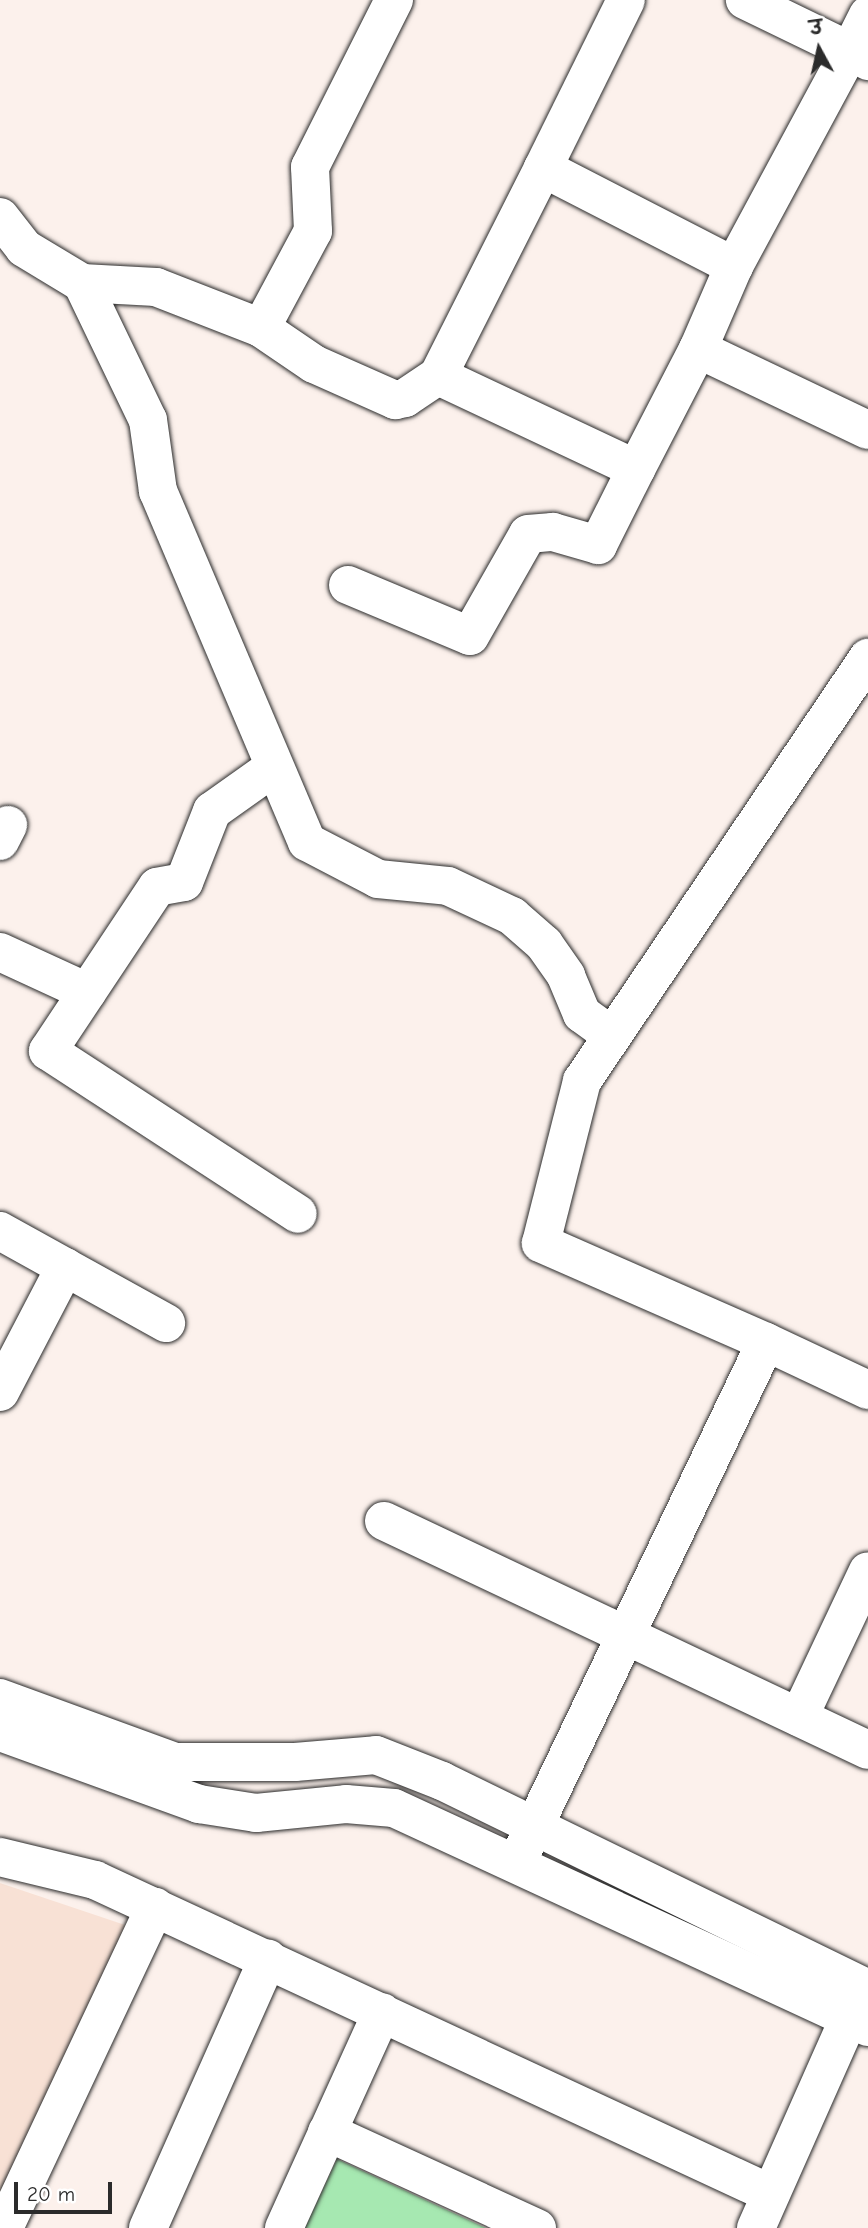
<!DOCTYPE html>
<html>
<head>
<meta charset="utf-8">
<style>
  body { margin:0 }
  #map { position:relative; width:868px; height:2228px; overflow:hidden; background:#fcf1ec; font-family:"Comic Neue","Playpen Sans Deva",sans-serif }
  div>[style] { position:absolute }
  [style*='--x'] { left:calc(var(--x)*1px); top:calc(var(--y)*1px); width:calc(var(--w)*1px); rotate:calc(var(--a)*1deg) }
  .built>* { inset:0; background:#f8e1d5 }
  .green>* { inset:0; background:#a6e8b1 }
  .roads { filter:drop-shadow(0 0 2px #2b2b2b) drop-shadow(0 0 2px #2b2b2b) }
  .minor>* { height:38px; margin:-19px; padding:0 19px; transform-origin:19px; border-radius:19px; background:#fff }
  span { translate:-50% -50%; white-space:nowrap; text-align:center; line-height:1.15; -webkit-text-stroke:5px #fff; paint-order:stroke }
  .north { position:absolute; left:784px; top:14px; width:70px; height:70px; -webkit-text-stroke:5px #fff; paint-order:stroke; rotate:352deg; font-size:19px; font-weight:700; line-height:28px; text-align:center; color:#2b2b2b }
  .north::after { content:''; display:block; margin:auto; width:24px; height:32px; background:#2b2b2b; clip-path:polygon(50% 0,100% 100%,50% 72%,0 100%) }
  .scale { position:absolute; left:14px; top:2182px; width:98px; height:32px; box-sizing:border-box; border:4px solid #2b2b2b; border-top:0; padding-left:9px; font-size:21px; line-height:24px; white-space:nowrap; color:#2b2b2b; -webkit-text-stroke:5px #fff; paint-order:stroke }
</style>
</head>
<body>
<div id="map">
  <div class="built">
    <i style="clip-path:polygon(0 1883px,128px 1926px,0 2201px)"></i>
  </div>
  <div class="green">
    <i style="clip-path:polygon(337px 2159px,486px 2228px,305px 2228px)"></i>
  </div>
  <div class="roads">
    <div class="minor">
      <i style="--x:868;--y:15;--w:40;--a:116.6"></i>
      <i style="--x:850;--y:51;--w:21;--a:29"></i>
      <i style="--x:543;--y:168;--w:215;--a:27.2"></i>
      <i style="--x:734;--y:266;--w:90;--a:113.4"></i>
      <i style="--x:698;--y:349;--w:135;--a:117.3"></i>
      <i style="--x:636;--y:469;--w:219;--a:-154.8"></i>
      <i style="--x:438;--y:376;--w:233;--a:-63.2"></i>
      <i style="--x:543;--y:168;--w:187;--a:-63.7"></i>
      <i style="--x:0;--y:217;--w:39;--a:52"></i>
      <i style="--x:24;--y:248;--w:68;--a:31.1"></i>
      <i style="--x:82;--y:283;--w:152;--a:64.3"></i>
      <i style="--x:148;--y:420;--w:72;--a:82"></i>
      <i style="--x:158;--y:491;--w:381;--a:67"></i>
      <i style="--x:307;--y:842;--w:80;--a:27.5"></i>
      <i style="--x:378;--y:879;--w:70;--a:5.7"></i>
      <i style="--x:448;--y:886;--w:71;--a:25.1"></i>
      <i style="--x:512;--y:916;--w:43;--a:41.2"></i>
      <i style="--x:544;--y:944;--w:39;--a:55"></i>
      <i style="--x:566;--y:976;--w:41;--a:67.2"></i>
      <i style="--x:582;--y:1014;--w:37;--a:36"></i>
      <i style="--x:734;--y:266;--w:244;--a:-61.7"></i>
      <i style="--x:850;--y:51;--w:117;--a:-154.1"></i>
      <i style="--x:82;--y:283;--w:74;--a:3.1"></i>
      <i style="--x:156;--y:287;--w:113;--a:21.3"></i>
      <i style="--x:261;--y:328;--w:64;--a:34.2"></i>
      <i style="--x:314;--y:364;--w:89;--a:24"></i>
      <i style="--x:395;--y:400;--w:10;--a:-11"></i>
      <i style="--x:405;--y:398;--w:40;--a:-34"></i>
      <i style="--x:261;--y:328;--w:110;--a:-61.8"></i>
      <i style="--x:313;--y:231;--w:64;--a:-92.7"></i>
      <i style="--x:310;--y:167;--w:187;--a:-63.3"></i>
      <i style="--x:698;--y:349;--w:188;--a:25.5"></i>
      <i style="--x:348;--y:585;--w:132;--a:22.7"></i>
      <i style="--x:470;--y:636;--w:117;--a:-60.4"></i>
      <i style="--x:528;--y:534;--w:25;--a:-5"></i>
      <i style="--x:553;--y:532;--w:47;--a:16.1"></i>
      <i style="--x:598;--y:545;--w:85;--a:-63.4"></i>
      <i style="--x:274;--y:767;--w:76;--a:144.6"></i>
      <i style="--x:212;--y:811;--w:76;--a:111.5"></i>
      <i style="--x:184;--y:882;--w:27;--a:170"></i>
      <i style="--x:157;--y:887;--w:197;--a:123.6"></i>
      <i style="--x:48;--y:1051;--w:298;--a:33.1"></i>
      <i style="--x:0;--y:841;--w:18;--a:-63"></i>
      <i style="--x:0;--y:952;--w:96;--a:24.7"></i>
      <i style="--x:0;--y:1231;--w:190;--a:29"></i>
      <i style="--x:766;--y:1342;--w:246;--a:-156.3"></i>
      <i style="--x:541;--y:1243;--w:167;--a:-75.8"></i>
      <i style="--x:582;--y:1081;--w:511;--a:-55.94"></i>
      <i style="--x:0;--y:1392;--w:141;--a:-62.5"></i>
      <i style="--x:384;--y:1521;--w:535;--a:25.32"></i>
      <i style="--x:0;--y:1698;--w:186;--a:20.1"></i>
      <i style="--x:175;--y:1762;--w:120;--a:0"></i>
      <i style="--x:295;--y:1762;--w:81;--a:-4.9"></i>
      <i style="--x:376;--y:1755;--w:71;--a:21.5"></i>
      <i style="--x:442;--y:1781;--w:474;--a:26"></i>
      <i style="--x:799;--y:1717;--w:161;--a:-64.7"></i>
      <i style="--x:0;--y:1732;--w:212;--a:19.9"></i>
      <i style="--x:199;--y:1804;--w:58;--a:9"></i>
      <i style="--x:256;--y:1813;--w:90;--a:-5.7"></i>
      <i style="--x:346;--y:1804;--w:48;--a:4.8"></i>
      <i style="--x:394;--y:1808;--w:522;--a:24.8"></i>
      <i style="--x:523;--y:1850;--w:563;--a:-64.44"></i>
      <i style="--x:766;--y:1342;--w:113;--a:25.2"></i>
      <i style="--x:0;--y:1857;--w:98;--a:13.6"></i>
      <i style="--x:95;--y:1880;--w:745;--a:24.91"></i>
      <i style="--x:327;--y:2132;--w:231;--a:24.6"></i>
      <i style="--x:4;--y:2228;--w:355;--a:-64.8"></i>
      <i style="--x:148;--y:2228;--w:295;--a:-66"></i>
      <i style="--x:284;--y:2228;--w:237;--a:-65.6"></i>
      <i style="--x:756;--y:2228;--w:230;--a:-66.1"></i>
    </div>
  </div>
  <div class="north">उ</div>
  <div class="scale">20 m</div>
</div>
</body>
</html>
